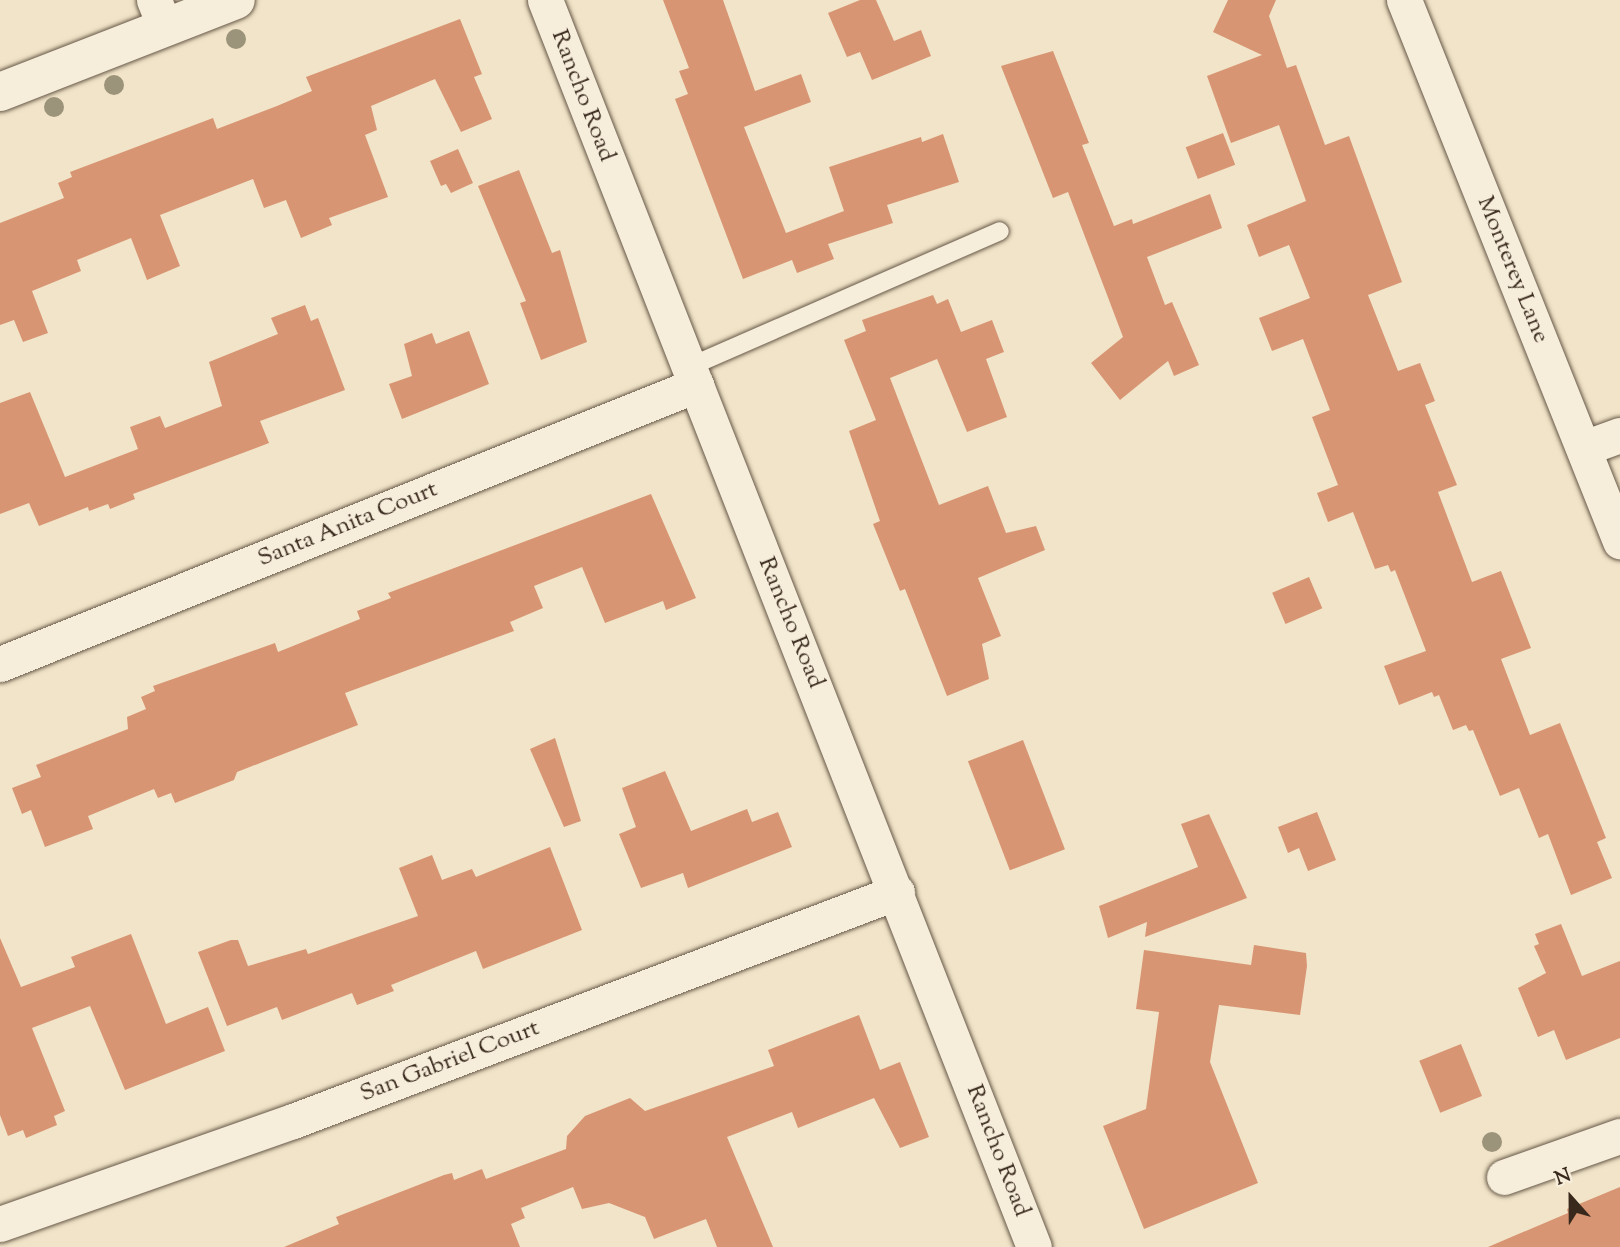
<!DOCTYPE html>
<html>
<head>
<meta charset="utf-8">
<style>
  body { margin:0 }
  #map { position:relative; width:1620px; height:1247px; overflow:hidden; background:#f1e4c8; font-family:"Sorts Mill Goudy",serif }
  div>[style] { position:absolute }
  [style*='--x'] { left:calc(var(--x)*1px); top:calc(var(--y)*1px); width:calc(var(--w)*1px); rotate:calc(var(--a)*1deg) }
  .building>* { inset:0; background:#d89573; transform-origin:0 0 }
  .roads { filter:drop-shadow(0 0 2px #665847) drop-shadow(0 0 2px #665847) }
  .service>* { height:18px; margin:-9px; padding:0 9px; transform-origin:9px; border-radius:9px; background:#f6eddb }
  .minor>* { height:35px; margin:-17.5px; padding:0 17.5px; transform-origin:17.5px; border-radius:17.5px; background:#f6eddb }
  .tertiary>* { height:38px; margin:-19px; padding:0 19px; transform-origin:19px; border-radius:19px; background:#f6eddb }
  .trees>* { width:20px; height:20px; margin:-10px; border-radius:50%; background:#9c937b }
  span { translate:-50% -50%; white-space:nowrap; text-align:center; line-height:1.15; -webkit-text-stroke:5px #f6eddb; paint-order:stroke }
  .street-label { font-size:24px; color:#38291c }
  .north { position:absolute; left:1536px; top:1163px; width:70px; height:70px; -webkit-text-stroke:5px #f6eddb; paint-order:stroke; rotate:339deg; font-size:19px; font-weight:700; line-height:28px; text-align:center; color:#38291c }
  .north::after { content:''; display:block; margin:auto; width:24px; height:32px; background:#38291c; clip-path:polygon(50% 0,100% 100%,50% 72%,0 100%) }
</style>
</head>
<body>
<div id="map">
  <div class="building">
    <i style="clip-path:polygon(663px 0,723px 0,755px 91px,801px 74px,811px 102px,744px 127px,786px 233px,844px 211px,829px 167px,921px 137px,922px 142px,943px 134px,959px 182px,887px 205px,893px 223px,828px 244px,834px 259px,797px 273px,792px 260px,743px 279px,675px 99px,688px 94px,679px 71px,689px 68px)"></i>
    <i style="clip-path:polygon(860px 0,876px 0,894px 41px,921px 30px,931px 56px,872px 80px,860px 52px,847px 57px,828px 13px)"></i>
    <i style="clip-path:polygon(1228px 0,1276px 0,1269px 16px,1287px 68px,1296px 65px,1325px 145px,1349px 136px,1402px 282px,1368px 295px,1398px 371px,1420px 363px,1435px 401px,1425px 405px,1457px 485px,1438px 492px,1472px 582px,1501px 571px,1531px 648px,1501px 659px,1530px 735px,1560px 723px,1606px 838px,1597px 842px,1612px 878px,1571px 895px,1548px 834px,1539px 838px,1519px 788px,1500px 796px,1473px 730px,1469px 731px,1466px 725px,1453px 730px,1439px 695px,1434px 697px,1432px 692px,1399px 705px,1384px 666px,1426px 651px,1395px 570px,1391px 572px,1388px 565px,1375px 569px,1353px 512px,1328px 522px,1317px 493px,1338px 485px,1312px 417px,1330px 410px,1303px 339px,1272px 351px,1259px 318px,1310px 298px,1289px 245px,1259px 257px,1247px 225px,1306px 201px,1279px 125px,1231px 143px,1207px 76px,1262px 55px,1213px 32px)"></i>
    <i style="clip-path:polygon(460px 19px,482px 74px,474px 77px,492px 119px,461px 132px,435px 79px,371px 106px,377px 130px,365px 135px,388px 197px,329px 218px,332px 225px,301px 238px,286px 200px,264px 208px,253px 179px,160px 215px,180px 266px,147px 280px,131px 238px,77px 260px,81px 271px,32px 291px,48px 333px,23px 342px,14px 320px,0 325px,0 223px,64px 198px,58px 183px,72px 177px,70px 172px,213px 118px,217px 129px,277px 106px,312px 91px,306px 77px)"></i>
    <i style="clip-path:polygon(1053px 51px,1089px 143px,1082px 145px,1114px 226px,1132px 219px,1133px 224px,1210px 194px,1222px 228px,1147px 257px,1165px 305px,1172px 302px,1199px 365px,1174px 376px,1168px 361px,1120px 400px,1091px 363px,1123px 337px,1068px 192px,1053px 198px,1001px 66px)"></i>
    <i style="left:1223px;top:133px;width:34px;height:40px;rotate:69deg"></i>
    <i style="clip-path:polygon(458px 149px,473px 183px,451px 193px,446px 184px,441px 186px,430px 161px)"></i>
    <i style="clip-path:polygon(519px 170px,552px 253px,560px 250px,587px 342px,541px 360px,520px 303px,526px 301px,478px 186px)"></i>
    <i style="clip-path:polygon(933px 295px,937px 304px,948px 299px,961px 332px,992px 320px,1004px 352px,986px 359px,1007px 417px,967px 432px,937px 359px,890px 378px,939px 505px,988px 486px,1006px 533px,1036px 526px,1045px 550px,978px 578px,1001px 636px,982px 644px,989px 679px,947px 696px,905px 589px,900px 591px,873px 524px,880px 521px,849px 431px,876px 420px,844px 340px,866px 331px,862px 320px)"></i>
    <i style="clip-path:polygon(305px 305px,311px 321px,318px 318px,345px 390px,260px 421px,269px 443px,133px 494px,135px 499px,110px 509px,108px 504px,89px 511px,88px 507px,39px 526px,29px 503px,0 514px,0 403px,30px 392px,65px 477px,138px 449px,130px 427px,160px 416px,165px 428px,222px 406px,209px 362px,278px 334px,271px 318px)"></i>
    <i style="clip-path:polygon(469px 331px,489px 384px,402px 419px,389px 384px,412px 376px,404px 344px,432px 333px,436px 344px)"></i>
    <i style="clip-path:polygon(651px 494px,696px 598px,666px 610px,663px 601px,605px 623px,582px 567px,534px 586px,543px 608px,510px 622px,514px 631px,345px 693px,358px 725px,237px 772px,234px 780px,175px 803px,171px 793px,158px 798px,154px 789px,88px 816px,93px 829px,45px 847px,31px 810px,22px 814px,12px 788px,41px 777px,36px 765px,128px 729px,127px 717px,146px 709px,141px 697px,155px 691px,153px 686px,275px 643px,278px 652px,360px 619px,357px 611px,391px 598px,388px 593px)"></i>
    <i style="left:1309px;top:577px;width:34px;height:40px;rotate:67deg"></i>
    <i style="clip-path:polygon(555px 738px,581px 821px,564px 827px,530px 749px)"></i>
    <i style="left:1023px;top:740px;width:117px;height:59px;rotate:69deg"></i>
    <i style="clip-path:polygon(665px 771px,691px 831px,747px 809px,752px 822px,778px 812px,792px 847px,688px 888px,683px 873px,641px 888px,619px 834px,636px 827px,622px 788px)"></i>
    <i style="clip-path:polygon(1317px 812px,1336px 860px,1308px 871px,1299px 848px,1288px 853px,1278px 827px)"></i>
    <i style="clip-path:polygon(1209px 814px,1247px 898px,1145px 937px,1147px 922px,1108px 938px,1099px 906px,1198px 867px,1181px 824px)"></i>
    <i style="clip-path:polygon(550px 847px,582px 930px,483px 969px,476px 951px,391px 985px,394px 991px,357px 1005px,352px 993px,282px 1020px,277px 1007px,227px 1026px,198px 952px,231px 940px,238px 940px,248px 966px,306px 949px,308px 954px,418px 916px,399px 868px,432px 855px,442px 880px,472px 869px,476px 877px)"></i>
    <i style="clip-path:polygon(1561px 924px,1582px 976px,1620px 961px,1620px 1038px,1566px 1060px,1554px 1030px,1538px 1037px,1518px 988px,1546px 973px,1534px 946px,1539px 944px,1535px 934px)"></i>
    <i style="clip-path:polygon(131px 934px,166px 1024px,208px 1007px,225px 1051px,125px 1090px,90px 1006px,32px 1028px,65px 1111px,54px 1116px,57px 1125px,26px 1138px,23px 1130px,8px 1136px,0 1115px,0 938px,21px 987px,75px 967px,71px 957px)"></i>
    <i style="clip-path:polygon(1254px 945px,1306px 953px,1307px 966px,1300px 1015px,1219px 1005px,1210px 1062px,1258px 1183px,1144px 1229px,1103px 1126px,1146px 1109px,1159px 1012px,1136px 1009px,1144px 950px,1251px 965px)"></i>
    <i style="clip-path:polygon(859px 1015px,880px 1070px,900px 1062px,929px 1137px,900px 1148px,874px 1098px,798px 1128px,792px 1112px,727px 1137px,773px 1247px,717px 1247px,706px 1219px,654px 1239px,645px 1217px,609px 1203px,582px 1209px,573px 1187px,521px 1208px,525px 1218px,511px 1224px,520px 1247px,284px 1247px,339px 1224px,336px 1217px,444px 1175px,452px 1173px,454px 1180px,482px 1169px,486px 1179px,566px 1149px,567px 1136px,585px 1116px,630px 1098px,645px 1111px,774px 1066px,768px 1050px)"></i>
    <i style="left:1461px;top:1044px;width:56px;height:45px;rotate:68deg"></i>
    <i style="clip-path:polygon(1620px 1187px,1620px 1247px,1488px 1247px,1568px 1213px,1567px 1209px)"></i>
  </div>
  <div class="roads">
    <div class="service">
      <i style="--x:689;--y:367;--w:339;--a:-23.6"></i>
    </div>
    <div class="minor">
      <i style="--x:154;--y:0;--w:29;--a:68"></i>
      <i style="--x:545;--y:0;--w:1339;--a:68.59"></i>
      <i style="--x:1404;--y:0;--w:583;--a:68.24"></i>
      <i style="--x:1584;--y:448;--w:38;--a:-20"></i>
      <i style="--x:0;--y:664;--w:750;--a:-21.84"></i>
      <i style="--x:1504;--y:1177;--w:123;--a:-19.5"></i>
      <i style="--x:0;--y:1224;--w:311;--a:-19.4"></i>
      <i style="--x:293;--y:1121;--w:646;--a:-20.76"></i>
    </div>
    <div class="tertiary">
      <i style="--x:0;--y:92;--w:253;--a:-21.3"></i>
    </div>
  </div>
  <div class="trees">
    <i style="left:236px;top:39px"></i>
    <i style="left:114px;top:85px"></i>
    <i style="left:54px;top:107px"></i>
    <i style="left:1492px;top:1142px"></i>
  </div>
  <div class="street-label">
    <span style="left:582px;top:96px;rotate:69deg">Rancho Road</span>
    <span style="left:1512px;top:270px;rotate:68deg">Monterey Lane</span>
    <span style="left:348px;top:525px;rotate:-22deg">Santa Anita Court</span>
    <span style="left:790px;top:623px;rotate:68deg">Rancho Road</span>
    <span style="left:450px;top:1062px;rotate:-21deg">San Gabriel Court</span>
    <span style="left:997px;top:1151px;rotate:69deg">Rancho Road</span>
  </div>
  <div class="north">N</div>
</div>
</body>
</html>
